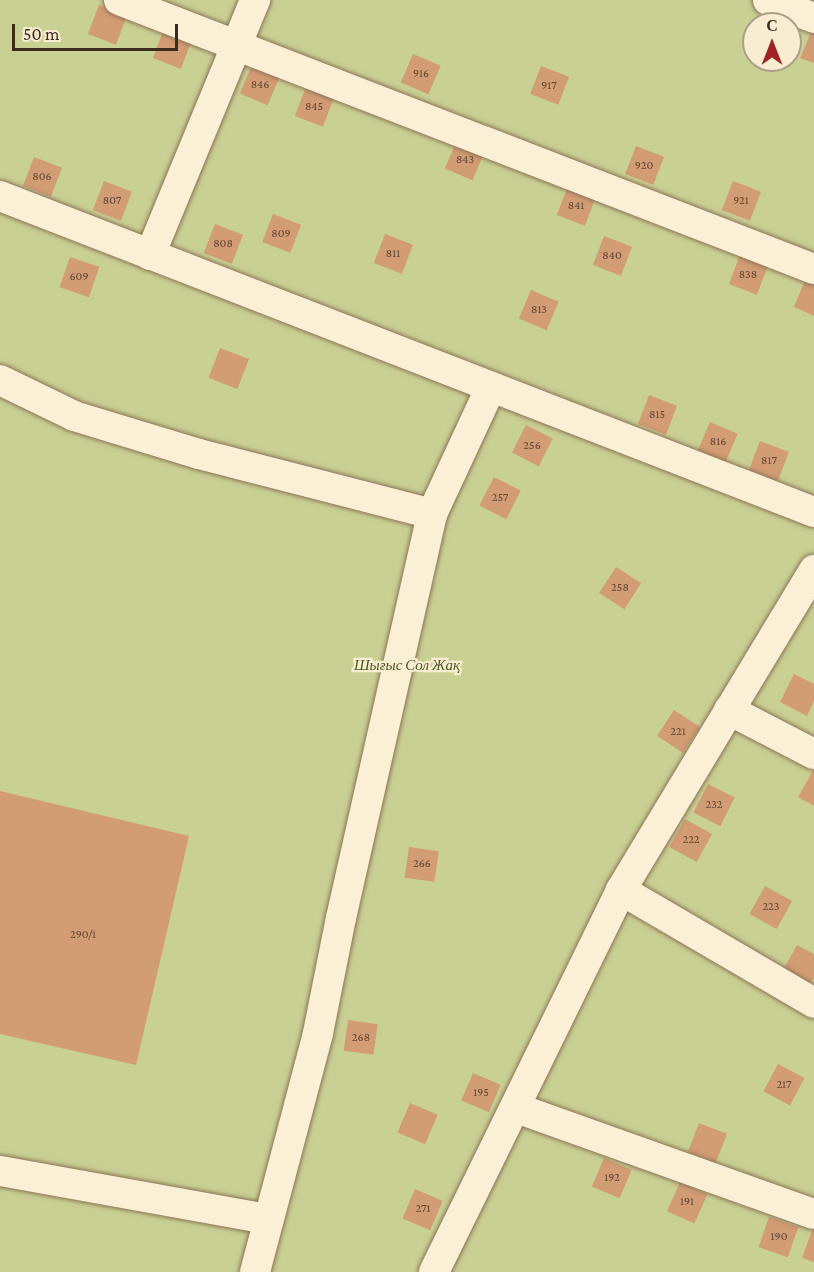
<!DOCTYPE html>
<html>
<head>
<meta charset="utf-8">
<style>
  body { margin:0 }
  #map { position:relative; width:814px; height:1272px; overflow:hidden; background:#f1e3c1; font-family:"Crimson Pro",serif }
  div>[style] { position:absolute }
  [style*='--x'] { left:calc(var(--x)*1px); top:calc(var(--y)*1px); width:calc(var(--w)*1px); rotate:calc(var(--a)*1deg) }
  .green>* { inset:0; background:#c9d094 }
  .building>* { inset:0; background:#d29c74; transform-origin:0 0 }
  .roads { filter:drop-shadow(0 0 2px #8c7457) drop-shadow(0 0 2px #8c7457) }
  .minor>* { height:30px; margin:-15px; padding:0 15px; transform-origin:15px; border-radius:15px; background:#fbf0d5 }
  span { translate:-50% -50%; white-space:nowrap; text-align:center; line-height:1.15; -webkit-text-stroke:4.5px #f8edd1; paint-order:stroke }
  .number-label { font-size:12px; color:#614733 }
  .number-label span { -webkit-text-stroke-width:0 }
  .park-label { font-size:15px; color:#4a5922; font-style:italic }
  .north { position:absolute; left:742px; top:12px; width:60px; height:60px; box-sizing:border-box; background:#f8edd1; border:2px solid #ac9f89; border-radius:50%; rotate:0deg; font-size:16px; font-weight:700; line-height:24px; text-align:center; color:#3b2b1d }
  .north::after { content:''; display:block; margin:auto; width:21px; height:27px; background:#a02323; clip-path:polygon(50% 0,100% 100%,50% 72%,0 100%) }
  .scale { position:absolute; left:12px; top:24px; width:166px; height:27px; box-sizing:border-box; border:3px solid #3b2b1d; border-top:0; padding-left:8px; font-size:18px; line-height:21px; white-space:nowrap; color:#3b2b1d; -webkit-text-stroke:4px #f8edd1; paint-order:stroke }
</style>
</head>
<body>
<div id="map">
  <div class="green">
    <i style="clip-path:polygon(evenodd,0 0,814px 0,814px 1272px,0 1272px,0 0,754px 24px,790px 24px,790px 60px,754px 60px,754px 24px)"></i>
  </div>
  <div class="building">
    <i style="left:99px;top:5px;width:30px;height:31px;rotate:21deg"></i>
    <i style="clip-path:polygon(814px 25px,814px 63px,800px 58px)"></i>
    <i style="left:164px;top:29px;width:30px;height:31px;rotate:21deg"></i>
    <i style="left:413px;top:54px;width:30px;height:31px;rotate:23deg"></i>
    <i style="left:252px;top:65px;width:30px;height:31px;rotate:23deg"></i>
    <i style="left:541px;top:66px;width:30px;height:30px;rotate:21deg"></i>
    <i style="left:306px;top:87px;width:30px;height:31px;rotate:21deg"></i>
    <i style="left:457px;top:140px;width:30px;height:31px;rotate:23deg"></i>
    <i style="left:636px;top:146px;width:30px;height:30px;rotate:21deg"></i>
    <i style="left:34px;top:157px;width:30px;height:31px;rotate:21deg"></i>
    <i style="left:104px;top:181px;width:30px;height:31px;rotate:21deg"></i>
    <i style="left:733px;top:181px;width:30px;height:31px;rotate:21deg"></i>
    <i style="left:568px;top:186px;width:30px;height:31px;rotate:21deg"></i>
    <i style="left:273px;top:214px;width:30px;height:30px;rotate:21deg"></i>
    <i style="left:215px;top:224px;width:30px;height:31px;rotate:21deg"></i>
    <i style="left:385px;top:234px;width:30px;height:31px;rotate:21deg"></i>
    <i style="left:604px;top:236px;width:30px;height:31px;rotate:21deg"></i>
    <i style="left:740px;top:255px;width:30px;height:31px;rotate:21deg"></i>
    <i style="left:70px;top:257px;width:31px;height:32px;rotate:19deg"></i>
    <i style="clip-path:polygon(806px 278px,814px 282px,814px 316px,794px 307px)"></i>
    <i style="left:531px;top:290px;width:30px;height:31px;rotate:23deg"></i>
    <i style="left:220px;top:348px;width:31px;height:32px;rotate:21deg"></i>
    <i style="left:649px;top:395px;width:30px;height:31px;rotate:21deg"></i>
    <i style="left:710px;top:422px;width:30px;height:31px;rotate:23deg"></i>
    <i style="left:526px;top:425px;width:30px;height:31px;rotate:27deg"></i>
    <i style="left:760px;top:441px;width:31px;height:31px;rotate:21deg"></i>
    <i style="left:494px;top:477px;width:30px;height:32px;rotate:27deg"></i>
    <i style="left:616px;top:567px;width:30px;height:31px;rotate:33deg"></i>
    <i style="clip-path:polygon(794px 674px,814px 684px,814px 701px,807px 716px,780px 702px)"></i>
    <i style="left:674px;top:710px;width:31px;height:31px;rotate:33deg"></i>
    <i style="clip-path:polygon(814px 769px,814px 806px,798px 797px)"></i>
    <i style="left:708px;top:784px;width:30px;height:32px;rotate:27deg"></i>
    <i style="clip-path:polygon(0 791px,189px 836px,136px 1065px,0 1034px)"></i>
    <i style="left:685px;top:819px;width:31px;height:32px;rotate:29deg"></i>
    <i style="left:409px;top:847px;width:30px;height:31px;rotate:8deg"></i>
    <i style="left:765px;top:886px;width:31px;height:32px;rotate:29deg"></i>
    <i style="clip-path:polygon(797px 945px,814px 954px,814px 977px,809px 987px,782px 972px)"></i>
    <i style="left:348px;top:1020px;width:30px;height:31px;rotate:8deg"></i>
    <i style="left:778px;top:1064px;width:30px;height:31px;rotate:28deg"></i>
    <i style="left:473px;top:1073px;width:30px;height:30px;rotate:23deg"></i>
    <i style="left:410px;top:1103px;width:30px;height:32px;rotate:23deg"></i>
    <i style="left:699px;top:1123px;width:30px;height:31px;rotate:21deg"></i>
    <i style="left:604px;top:1158px;width:30px;height:31px;rotate:23deg"></i>
    <i style="left:680px;top:1182px;width:30px;height:32px;rotate:24deg"></i>
    <i style="left:415px;top:1189px;width:30px;height:32px;rotate:23deg"></i>
    <i style="left:769px;top:1217px;width:31px;height:32px;rotate:19deg"></i>
    <i style="clip-path:polygon(814px 1225px,814px 1262px,802px 1258px)"></i>
  </div>
  <div class="roads">
    <div class="minor">
      <i style="--x:119;--y:0;--w:745;--a:21.16"></i>
      <i style="--x:768;--y:0;--w:49;--a:21.4"></i>
      <i style="--x:0;--y:196;--w:873;--a:21.22"></i>
      <i style="--x:150;--y:255;--w:276;--a:-67.6"></i>
      <i style="--x:0;--y:380;--w:82;--a:25.9"></i>
      <i style="--x:74;--y:416;--w:131;--a:16.9"></i>
      <i style="--x:199;--y:454;--w:241;--a:14.4"></i>
      <i style="--x:729;--y:710;--w:96;--a:27.4"></i>
      <i style="--x:621;--y:890;--w:224;--a:30.3"></i>
      <i style="--x:516;--y:1108;--w:316;--a:19.6"></i>
      <i style="--x:0;--y:1171;--w:272;--a:10.2"></i>
      <i style="--x:255;--y:1272;--w:247;--a:-75.2"></i>
      <i style="--x:318;--y:1033;--w:117;--a:-78.7"></i>
      <i style="--x:341;--y:918;--w:414;--a:-77.3"></i>
      <i style="--x:432;--y:514;--w:140;--a:-65.1"></i>
      <i style="--x:434;--y:1272;--w:425;--a:-63.9"></i>
      <i style="--x:621;--y:890;--w:374;--a:-58.9"></i>
    </div>
  </div>
  <div class="number-label">
    <span style="left:421px;top:74px">916</span>
    <span style="left:260px;top:85px">846</span>
    <span style="left:549px;top:86px">917</span>
    <span style="left:314px;top:107px">845</span>
    <span style="left:465px;top:160px">843</span>
    <span style="left:644px;top:166px">920</span>
    <span style="left:42px;top:177px">806</span>
    <span style="left:112px;top:201px">807</span>
    <span style="left:741px;top:201px">921</span>
    <span style="left:576px;top:206px">841</span>
    <span style="left:281px;top:234px">809</span>
    <span style="left:223px;top:244px">808</span>
    <span style="left:393px;top:254px">811</span>
    <span style="left:612px;top:256px">840</span>
    <span style="left:748px;top:275px">838</span>
    <span style="left:79px;top:277px">609</span>
    <span style="left:539px;top:310px">813</span>
    <span style="left:657px;top:415px">815</span>
    <span style="left:718px;top:442px">816</span>
    <span style="left:532px;top:446px">256</span>
    <span style="left:769px;top:461px">817</span>
    <span style="left:500px;top:498px">257</span>
    <span style="left:620px;top:588px">258</span>
    <span style="left:678px;top:732px">221</span>
    <span style="left:714px;top:805px">232</span>
    <span style="left:691px;top:840px">222</span>
    <span style="left:422px;top:864px">266</span>
    <span style="left:771px;top:907px">223</span>
    <span style="left:83px;top:935px">290/1</span>
    <span style="left:361px;top:1038px">268</span>
    <span style="left:784px;top:1085px">217</span>
    <span style="left:481px;top:1093px">195</span>
    <span style="left:612px;top:1178px">192</span>
    <span style="left:687px;top:1202px">191</span>
    <span style="left:423px;top:1209px">271</span>
    <span style="left:779px;top:1237px">190</span>
  </div>
  <div class="park-label">
    <span style="left:407px;top:666px">Шығыс Сол Жақ</span>
  </div>
  <div class="north">С</div>
  <div class="scale">50 m</div>
</div>
</body>
</html>
